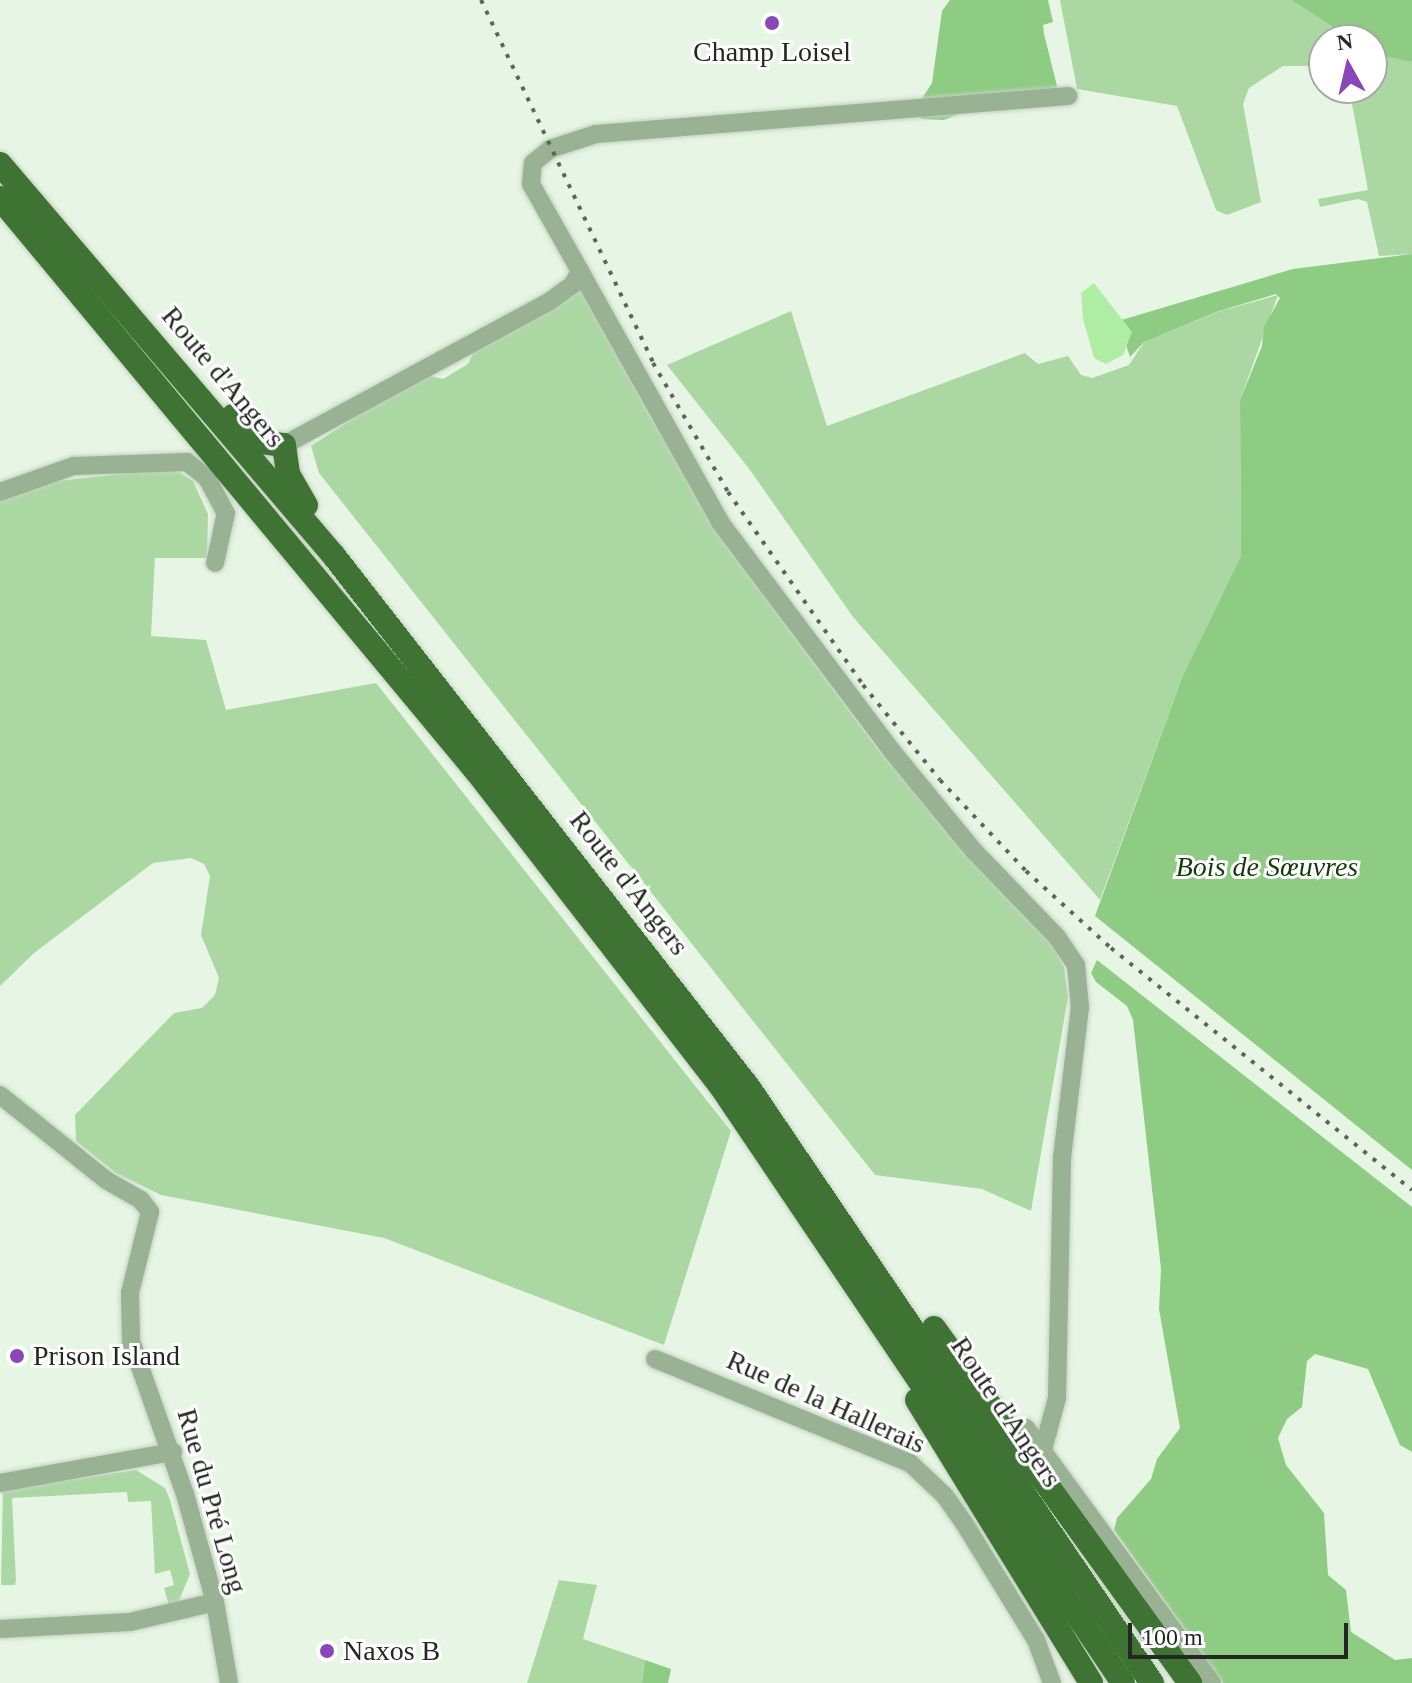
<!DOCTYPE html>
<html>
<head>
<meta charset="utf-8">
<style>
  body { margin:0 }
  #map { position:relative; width:1412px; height:1683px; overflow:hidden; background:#e7f6e4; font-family:Georgia,serif }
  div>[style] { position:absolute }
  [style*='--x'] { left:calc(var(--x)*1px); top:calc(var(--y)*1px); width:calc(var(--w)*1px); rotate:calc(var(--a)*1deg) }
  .green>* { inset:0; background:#abd8a2 }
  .forest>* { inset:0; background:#8ecb83 }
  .water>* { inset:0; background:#aeeda3 }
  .roads { filter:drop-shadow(0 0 2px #c4d1c1) drop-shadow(0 0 2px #c4d1c1) }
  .minor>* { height:18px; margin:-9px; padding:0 9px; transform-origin:9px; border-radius:9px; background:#98b293 }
  .trunk>* { height:24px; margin:-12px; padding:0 12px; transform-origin:12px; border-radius:12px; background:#3e7334 }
  .rail>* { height:4px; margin-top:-2px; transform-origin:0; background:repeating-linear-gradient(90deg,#5b645a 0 4px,transparent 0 12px) }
  .dots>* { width:22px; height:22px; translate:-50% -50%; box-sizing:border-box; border:4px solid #fff; border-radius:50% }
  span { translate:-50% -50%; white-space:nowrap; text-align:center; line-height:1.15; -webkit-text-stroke:6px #fff; paint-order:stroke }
  .poi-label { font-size:28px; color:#232922 }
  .left { translate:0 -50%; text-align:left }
  .street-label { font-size:28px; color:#232922 }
  .park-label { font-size:28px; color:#143d0c; font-style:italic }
  .north { position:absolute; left:1308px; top:24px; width:80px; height:80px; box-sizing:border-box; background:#fff; border:2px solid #a7a9a7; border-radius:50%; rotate:352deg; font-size:22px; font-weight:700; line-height:32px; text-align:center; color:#232922 }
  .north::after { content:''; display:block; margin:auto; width:28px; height:36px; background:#8846ba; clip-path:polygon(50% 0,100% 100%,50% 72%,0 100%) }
  .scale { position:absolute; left:1128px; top:1623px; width:220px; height:36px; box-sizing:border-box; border:4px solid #232922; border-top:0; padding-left:10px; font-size:24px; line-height:28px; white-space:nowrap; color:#232922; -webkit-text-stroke:6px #fff; paint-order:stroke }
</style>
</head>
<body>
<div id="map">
  <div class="green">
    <i style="clip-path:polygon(1060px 0,1291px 0,1353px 40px,1324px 40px,1324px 66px,1283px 66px,1249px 88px,1243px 104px,1261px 202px,1227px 215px,1216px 210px,1177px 106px,1077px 89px)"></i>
    <i style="clip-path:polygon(1372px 52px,1412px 62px,1412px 254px,1379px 256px,1367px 202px,1358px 199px,1320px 207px,1318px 199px,1368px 190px,1349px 88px,1372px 88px)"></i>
    <i style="clip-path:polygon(582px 287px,644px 406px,716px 527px,788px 629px,882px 755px,1051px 943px,1064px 967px,1068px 997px,1031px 1211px,982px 1189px,875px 1175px,319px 473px,311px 446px,421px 374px,443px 379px,468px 364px,477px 345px)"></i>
    <i style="clip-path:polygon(1278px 295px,1240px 400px,1241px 556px,1183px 675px,1100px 900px,853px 617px,750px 470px,667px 365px,791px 311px,827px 426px,1025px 353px,1038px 364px,1068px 356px,1081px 375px,1092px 378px,1129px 365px,1144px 342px,1220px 311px)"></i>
    <i style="clip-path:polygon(158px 470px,175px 470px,193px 481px,208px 514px,207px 558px,155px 558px,151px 636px,206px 640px,226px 710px,376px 683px,731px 1131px,664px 1345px,384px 1238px,161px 1195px,116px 1173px,76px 1141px,75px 1115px,174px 1013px,202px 1008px,215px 995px,219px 978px,201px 935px,210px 876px,204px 864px,191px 858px,153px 863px,34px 953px,0 986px,0 502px,57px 481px)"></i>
    <i style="clip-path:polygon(136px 1470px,165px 1488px,170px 1500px,190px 1574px,178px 1603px,169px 1606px,164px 1588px,174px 1585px,170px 1570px,155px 1574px,151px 1501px,128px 1502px,127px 1492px,12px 1498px,16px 1580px,15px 1585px,1px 1585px,3px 1490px)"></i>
    <i style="clip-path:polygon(559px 1580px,597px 1585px,583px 1639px,645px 1660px,642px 1683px,527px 1683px)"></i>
  </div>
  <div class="forest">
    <i style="clip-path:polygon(950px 0,1048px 0,1053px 22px,1043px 25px,1044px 34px,1057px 86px,1051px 93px,992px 100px,944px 120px,921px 119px,919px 103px,932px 83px,942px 11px)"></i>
    <i style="clip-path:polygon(1291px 0,1412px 0,1412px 62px,1375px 54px,1372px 40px,1353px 40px)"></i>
    <i style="clip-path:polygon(1412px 254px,1412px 1170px,1095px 916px,1183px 675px,1241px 556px,1240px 400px,1262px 346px,1264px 327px,1280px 298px,1276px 294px,1219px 311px,1144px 342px,1130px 357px,1118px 321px,1293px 269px)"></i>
    <i style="clip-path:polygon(1097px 960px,1412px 1207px,1412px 1452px,1400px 1445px,1368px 1369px,1315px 1354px,1307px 1361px,1302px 1407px,1287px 1419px,1278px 1438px,1286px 1465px,1324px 1513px,1328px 1575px,1346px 1590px,1351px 1632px,1395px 1660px,1412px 1658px,1412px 1683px,1223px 1683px,1114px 1530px,1117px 1518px,1151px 1479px,1157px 1459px,1180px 1428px,1159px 1309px,1161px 1269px,1133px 1020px,1127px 1006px,1096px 982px,1091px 973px)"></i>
    <i style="clip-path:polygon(645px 1660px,671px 1669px,668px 1683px,642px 1683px)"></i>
  </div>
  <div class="water">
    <i style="clip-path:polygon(1094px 283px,1132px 332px,1123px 355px,1106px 364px,1094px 358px,1083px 319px,1081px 293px)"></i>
  </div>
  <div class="roads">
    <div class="minor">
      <i style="--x:580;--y:271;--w:287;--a:60.8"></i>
      <i style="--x:720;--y:522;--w:285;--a:53.1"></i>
      <i style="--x:891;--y:750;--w:131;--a:50.6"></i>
      <i style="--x:974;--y:851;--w:120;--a:46"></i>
      <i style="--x:1057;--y:937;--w:34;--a:56"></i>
      <i style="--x:1076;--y:965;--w:42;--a:84.6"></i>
      <i style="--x:1080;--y:1007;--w:153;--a:96.8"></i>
      <i style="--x:1062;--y:1159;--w:239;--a:91.2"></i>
      <i style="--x:1057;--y:1398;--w:54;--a:105.1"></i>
      <i style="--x:284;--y:445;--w:302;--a:-28.4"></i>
      <i style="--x:550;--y:301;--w:29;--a:-36"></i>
      <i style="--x:573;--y:284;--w:15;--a:-62"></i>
      <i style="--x:580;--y:271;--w:100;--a:-119.4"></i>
      <i style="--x:531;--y:184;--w:21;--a:-85"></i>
      <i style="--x:533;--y:163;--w:22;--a:-39"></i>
      <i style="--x:550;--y:149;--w:48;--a:-18.1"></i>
      <i style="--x:596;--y:134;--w:474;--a:-4.6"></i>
      <i style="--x:0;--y:492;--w:78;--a:-19.4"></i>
      <i style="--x:74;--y:466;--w:113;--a:-2"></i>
      <i style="--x:187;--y:462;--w:26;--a:39"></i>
      <i style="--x:207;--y:478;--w:40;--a:62"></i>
      <i style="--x:226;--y:513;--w:51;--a:102.4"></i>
      <i style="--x:0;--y:1095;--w:136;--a:38.7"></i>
      <i style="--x:106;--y:1180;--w:40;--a:29.7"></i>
      <i style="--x:141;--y:1200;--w:15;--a:53"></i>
      <i style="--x:150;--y:1212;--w:83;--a:103.9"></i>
      <i style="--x:130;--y:1293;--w:48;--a:88.8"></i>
      <i style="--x:131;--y:1341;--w:162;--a:70.6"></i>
      <i style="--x:185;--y:1494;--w:112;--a:74.5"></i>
      <i style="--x:215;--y:1602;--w:82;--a:80.2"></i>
      <i style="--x:655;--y:1359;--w:275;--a:22.2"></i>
      <i style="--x:910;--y:1463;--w:48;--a:43.3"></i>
      <i style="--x:945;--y:1496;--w:33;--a:55"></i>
      <i style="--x:964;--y:1523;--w:137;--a:58.4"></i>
      <i style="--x:1036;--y:1640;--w:46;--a:69.6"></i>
      <i style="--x:1026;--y:1428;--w:316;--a:53.9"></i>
      <i style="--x:0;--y:1483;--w:176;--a:-10.2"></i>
      <i style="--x:0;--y:1629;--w:130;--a:-3.1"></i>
      <i style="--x:130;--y:1622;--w:87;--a:-13.2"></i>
    </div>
    <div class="trunk">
      <i style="--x:0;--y:164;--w:515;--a:49.57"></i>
      <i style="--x:334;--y:556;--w:675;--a:52.04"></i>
      <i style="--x:749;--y:1088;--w:719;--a:55.89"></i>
      <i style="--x:0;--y:198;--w:746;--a:50.27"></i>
      <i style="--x:477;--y:772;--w:396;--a:52.2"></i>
      <i style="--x:720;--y:1085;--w:721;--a:56.02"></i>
      <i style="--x:233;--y:416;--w:39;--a:42"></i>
      <i style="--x:262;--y:442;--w:22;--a:8"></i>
      <i style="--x:284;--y:445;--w:29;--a:82"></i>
      <i style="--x:288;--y:474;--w:36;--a:60"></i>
      <i style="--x:934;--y:1328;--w:438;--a:54.2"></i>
      <i style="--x:917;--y:1400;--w:332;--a:58.4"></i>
    </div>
  </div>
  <div class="rail">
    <i style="--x:481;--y:0;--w:402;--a:64.6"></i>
    <i style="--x:653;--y:363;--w:149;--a:59.8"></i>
    <i style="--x:728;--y:492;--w:236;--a:55"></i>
    <i style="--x:863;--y:685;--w:122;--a:51"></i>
    <i style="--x:940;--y:780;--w:125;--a:46.6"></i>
    <i style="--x:1026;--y:871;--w:115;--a:42.2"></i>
    <i style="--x:1111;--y:948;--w:386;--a:38.8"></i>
  </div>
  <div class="dots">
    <i style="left:772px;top:23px;background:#8846ba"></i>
    <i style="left:17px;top:1356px;background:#8846ba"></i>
    <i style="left:327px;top:1651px;background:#8846ba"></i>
  </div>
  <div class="poi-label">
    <span style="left:772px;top:52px">Champ Loisel</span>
    <span class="left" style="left:33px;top:1356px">Prison Island</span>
    <span class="left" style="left:343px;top:1651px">Naxos B</span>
  </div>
  <div class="street-label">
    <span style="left:223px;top:377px;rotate:50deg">Route d'Angers</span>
    <span style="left:629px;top:883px;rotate:52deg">Route d'Angers</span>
    <span style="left:826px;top:1402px;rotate:24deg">Rue de la Hallerais</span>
    <span style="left:1006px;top:1412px;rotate:56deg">Route d'Angers</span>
    <span style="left:212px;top:1501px;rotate:74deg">Rue du Pré Long</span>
  </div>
  <div class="park-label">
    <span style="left:1267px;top:867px">Bois de Sœuvres</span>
  </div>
  <div class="north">N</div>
  <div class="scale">100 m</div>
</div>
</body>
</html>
